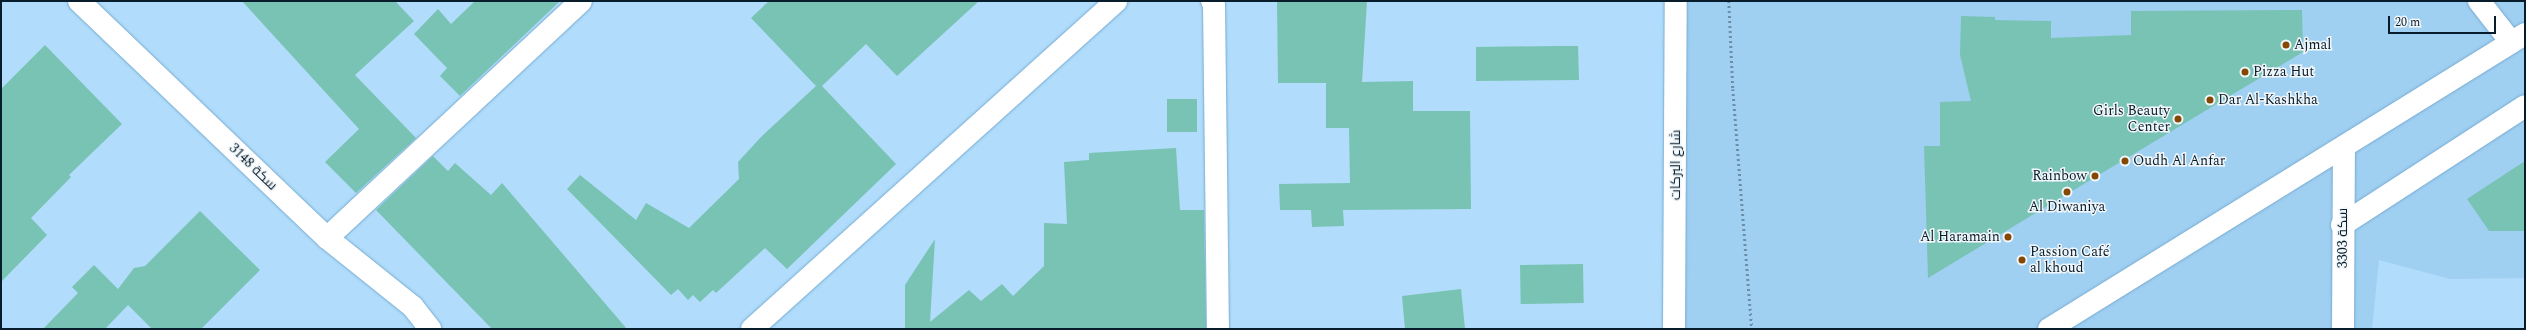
<!DOCTYPE html>
<html>
<head>
<meta charset="utf-8">
<style>
  body { margin:0 }
  #map { position:relative; width:2526px; height:330px; overflow:hidden; background:#b1dcfb; font-family:Spectral,Cairo,serif }
  div>[style] { position:absolute }
  [style*='--x'] { left:calc(var(--x)*1px); top:calc(var(--y)*1px); width:calc(var(--w)*1px); rotate:calc(var(--a)*1deg) }
  .built>* { inset:0; background:#9fcff1 }
  .building>* { inset:0; background:#79c3b4; transform-origin:0 0 }
  .path>* { height:2.5px; margin-top:-1.25px; transform-origin:0; background:repeating-linear-gradient(90deg,#6b8ea6 0 2px,transparent 0 5px) }
  .roads { filter:drop-shadow(0 0 1px #76abd0) drop-shadow(0 0 1px #76abd0) }
  .service>* { height:22px; margin:-11px; padding:0 11px; transform-origin:11px; border-radius:11px; background:#fff }
  .minor>* { height:22px; margin:-11px; padding:0 11px; transform-origin:11px; border-radius:11px; background:#fff }
  .tertiary>* { height:22px; margin:-11px; padding:0 11px; transform-origin:11px; border-radius:11px; background:#fff }
  .dots>* { width:11px; height:11px; translate:-50% -50%; box-sizing:border-box; border:2px solid #f2f7fb; border-radius:50% }
  span { translate:-50% -50%; white-space:nowrap; text-align:center; line-height:1.15; -webkit-text-stroke:3px #f2f7fb; paint-order:stroke }
  .poi-label { font-size:14px; color:#071d2b }
  .left { translate:0 -50%; text-align:left }
  .right { translate:-100% -50%; text-align:right }
  .street-label { font-size:14px; color:#071d2b }
  .frame { position:absolute; inset:0; border:2px solid #071d2b; pointer-events:none }
  .scale { position:absolute; left:2388px; top:16px; width:108px; height:18px; box-sizing:border-box; border:2px solid #071d2b; border-top:0; padding-left:5px; font-size:12px; line-height:14px; white-space:nowrap; color:#071d2b; -webkit-text-stroke:3px #f2f7fb; paint-order:stroke }
</style>
</head>
<body>
<div id="map">
  <div class="built">
    <i style="clip-path:polygon(1676px 1px,2525px 1px,2525px 278px,2450px 279px,2379px 260px,2372px 329px,1674px 329px)"></i>
  </div>
  <div class="building">
    <i style="clip-path:polygon(242px 1px,395px 1px,414px 21px,355px 75px,416px 138px,356px 193px,325px 162px,359px 129px)"></i>
    <i style="clip-path:polygon(475px 1px,560px 1px,460px 96px,440px 76px,447px 68px,414px 34px,438px 9px,451px 24px)"></i>
    <i style="clip-path:polygon(769px 1px,979px 1px,897px 76px,866px 44px,822px 86px,896px 164px,787px 269px,765px 248px,716px 293px,713px 290px,700px 302px,693px 295px,688px 300px,678px 289px,671px 295px,567px 189px,580px 175px,636px 220px,646px 203px,689px 228px,739px 179px,738px 162px,761px 137px,816px 86px,751px 18px)"></i>
    <i style="clip-path:polygon(1277px 1px,1367px 1px,1362px 82px,1413px 81px,1413px 111px,1470px 111px,1471px 209px,1343px 210px,1344px 226px,1312px 227px,1311px 210px,1280px 210px,1279px 184px,1350px 183px,1349px 128px,1326px 128px,1326px 83px,1278px 83px)"></i>
    <i style="clip-path:polygon(2302px 10px,2303px 52px,1928px 278px,1924px 146px,1940px 146px,1940px 102px,1971px 101px,1960px 55px,1961px 16px,1995px 17px,1995px 20px,2051px 21px,2051px 38px,2131px 35px,2131px 11px)"></i>
    <i style="clip-path:polygon(45px 45px,122px 124px,69px 175px,71px 177px,31px 218px,47px 235px,1px 282px,1px 89px)"></i>
    <i style="clip-path:polygon(1555px 46px,1578px 46px,1579px 80px,1476px 81px,1476px 47px)"></i>
    <i style="left:1167px;top:99px;width:30px;height:33px"></i>
    <i style="clip-path:polygon(1176px 148px,1180px 210px,1204px 210px,1206px 329px,905px 329px,905px 285px,935px 239px,930px 322px,969px 290px,981px 301px,1002px 284px,1013px 296px,1044px 266px,1044px 223px,1067px 224px,1064px 162px,1089px 160px,1089px 153px)"></i>
    <i style="clip-path:polygon(433px 156px,448px 171px,455px 163px,491px 195px,502px 183px,627px 329px,492px 329px,376px 210px)"></i>
    <i style="clip-path:polygon(2525px 161px,2525px 231px,2489px 231px,2467px 199px)"></i>
    <i style="clip-path:polygon(200px 211px,260px 270px,201px 329px,152px 329px,128px 305px,105px 329px,43px 329px,78px 293px,72px 287px,94px 265px,118px 289px,134px 268px,145px 266px)"></i>
    <i style="left:1583px;top:264px;width:39px;height:63px;rotate:89deg"></i>
    <i style="clip-path:polygon(1461px 289px,1465px 329px,1405px 329px,1402px 296px)"></i>
  </div>
  <div class="path">
    <i style="--x:1729;--y:1;--w:88;--a:87.4"></i>
    <i style="--x:1733;--y:89;--w:241;--a:85.5"></i>
  </div>
  <div class="roads">
    <div class="service">
      <i style="--x:2479;--y:1;--w:52;--a:52"></i>
      <i style="--x:2342;--y:225;--w:218;--a:-33"></i>
      <i style="--x:327;--y:238;--w:347;--a:-43"></i>
      <i style="--x:752;--y:329;--w:490;--a:-42"></i>
    </div>
    <div class="minor">
      <i style="--x:79;--y:1;--w:343;--a:43.7"></i>
      <i style="--x:327;--y:238;--w:110;--a:38.7"></i>
      <i style="--x:413;--y:307;--w:28;--a:52"></i>
      <i style="--x:1212;--y:1;--w:4;--a:63"></i>
      <i style="--x:1214;--y:5;--w:324;--a:89.3"></i>
      <i style="--x:2049;--y:329;--w:560;--a:-31.79"></i>
      <i style="--x:2343;--y:329;--w:182;--a:-89.7"></i>
    </div>
    <div class="tertiary">
      <i style="--x:1674;--y:329;--w:328;--a:-89.7"></i>
    </div>
  </div>
  <div class="dots">
    <i style="left:2286px;top:45px;background:#844803"></i>
    <i style="left:2245px;top:72px;background:#844803"></i>
    <i style="left:2210px;top:100px;background:#844803"></i>
    <i style="left:2178px;top:119px;background:#844803"></i>
    <i style="left:2125px;top:161px;background:#844803"></i>
    <i style="left:2095px;top:176px;background:#844803"></i>
    <i style="left:2067px;top:192px;background:#844803"></i>
    <i style="left:2008px;top:237px;background:#844803"></i>
    <i style="left:2022px;top:260px;background:#844803"></i>
  </div>
  <div class="poi-label">
    <span class="left" style="left:2294px;top:45px">Ajmal</span>
    <span class="left" style="left:2253px;top:72px">Pizza Hut</span>
    <span class="left" style="left:2218px;top:100px">Dar Al-Kashkha</span>
    <span class="right" style="left:2170px;top:119px">Girls Beauty<br>Center</span>
    <span class="left" style="left:2133px;top:161px">Oudh Al Anfar</span>
    <span class="right" style="left:2087px;top:176px">Rainbow</span>
    <span style="left:2067px;top:207px">Al Diwaniya</span>
    <span class="right" style="left:2000px;top:237px">Al Haramain</span>
    <span class="left" style="left:2030px;top:260px">Passion Café<br>al khoud</span>
  </div>
  <div class="street-label">
    <span style="left:1676px;top:165px;rotate:-90deg">شارع البركات</span>
    <span style="left:253px;top:167px;rotate:44deg">سكة 3148</span>
    <span style="left:2343px;top:238px;rotate:-90deg">سكة 3303</span>
  </div>
  <div class="frame"></div>
  <div class="scale">20 m</div>
</div>
</body>
</html>
